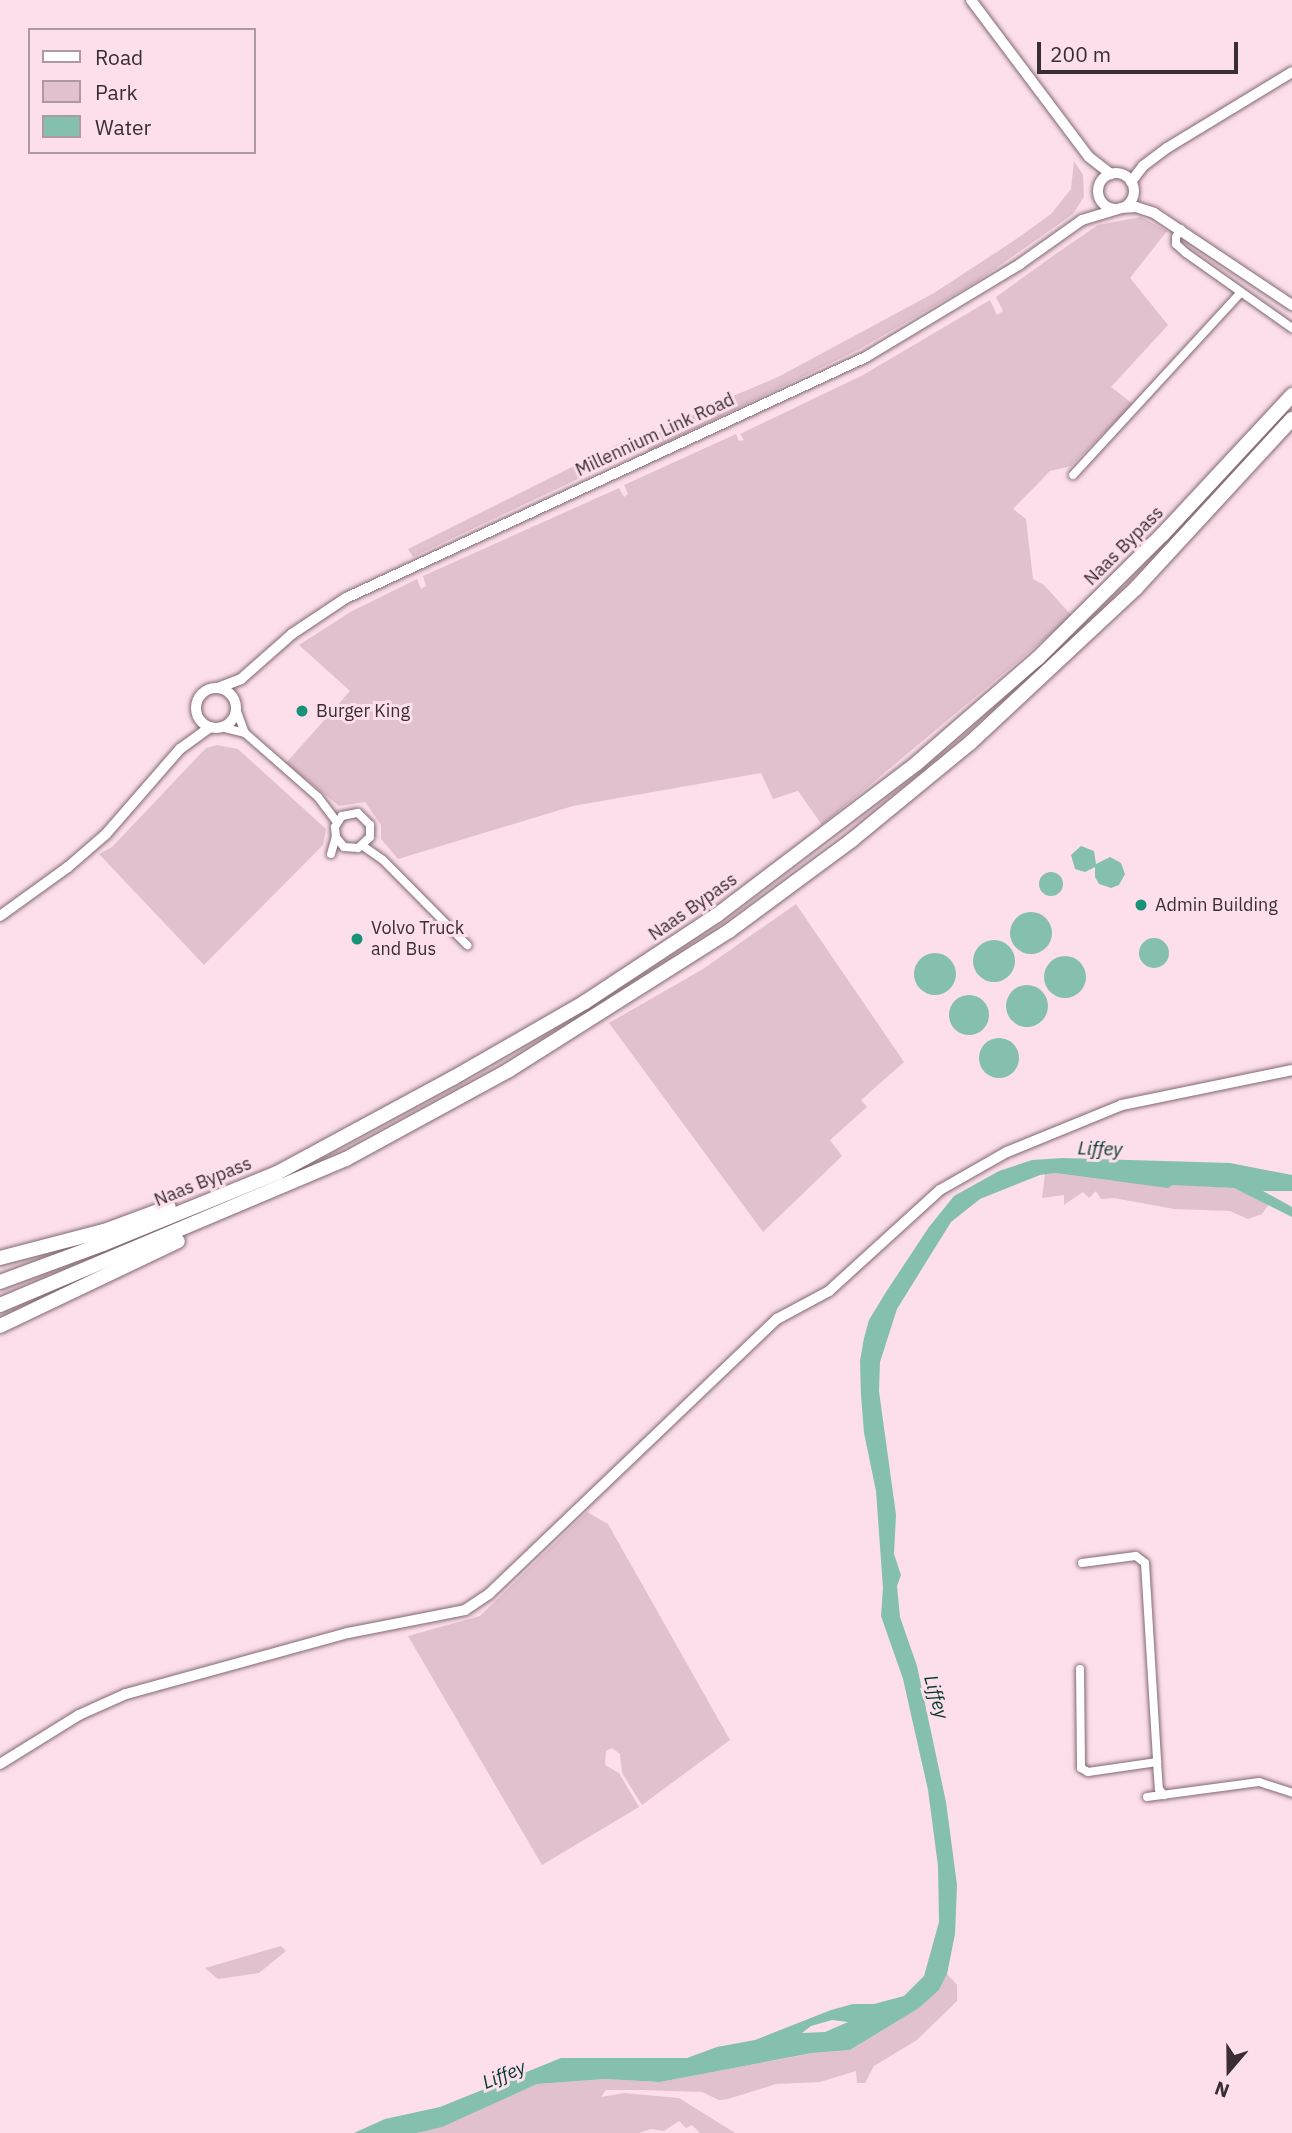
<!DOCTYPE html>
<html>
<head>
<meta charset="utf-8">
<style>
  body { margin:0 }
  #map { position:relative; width:1292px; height:2133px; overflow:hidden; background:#fcdfeb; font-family:"IBM Plex Sans",sans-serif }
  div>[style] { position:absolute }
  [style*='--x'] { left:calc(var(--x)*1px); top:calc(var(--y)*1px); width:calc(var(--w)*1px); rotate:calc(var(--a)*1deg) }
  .green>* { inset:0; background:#e1c1ce }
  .water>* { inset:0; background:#85bfad }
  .round { border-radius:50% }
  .roads { filter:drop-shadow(0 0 2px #816872) drop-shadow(0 0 2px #816872) }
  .street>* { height:8px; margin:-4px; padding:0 4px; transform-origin:4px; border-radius:4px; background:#fff }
  .secondary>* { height:10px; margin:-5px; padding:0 5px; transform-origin:5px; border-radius:5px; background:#fff }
  .secondary>.ring { margin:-5px; padding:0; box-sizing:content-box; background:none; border:10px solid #fff; border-radius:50% }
  .highway>* { height:14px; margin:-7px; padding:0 7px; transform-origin:7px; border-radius:7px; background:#fff }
  .dots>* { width:19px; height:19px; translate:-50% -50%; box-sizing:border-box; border:4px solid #fcdfeb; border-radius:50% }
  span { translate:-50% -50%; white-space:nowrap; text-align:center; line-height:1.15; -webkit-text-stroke:6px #fcdfeb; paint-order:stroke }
  .street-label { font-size:18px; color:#392e33 }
  .poi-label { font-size:18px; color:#392e33 }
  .left { translate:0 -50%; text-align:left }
  .water-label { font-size:19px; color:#03392d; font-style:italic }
  .legend { position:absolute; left:28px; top:28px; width:228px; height:126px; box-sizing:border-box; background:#fcdfeb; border:2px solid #ae98a1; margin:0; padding:9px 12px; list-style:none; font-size:21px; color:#392e33 }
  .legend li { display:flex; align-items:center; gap:14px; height:35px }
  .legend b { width:35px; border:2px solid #ae98a1 }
  .north { position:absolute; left:1194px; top:2035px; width:70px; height:70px; -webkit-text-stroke:5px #fcdfeb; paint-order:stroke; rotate:200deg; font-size:19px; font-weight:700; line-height:28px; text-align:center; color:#392e33 }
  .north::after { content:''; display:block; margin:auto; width:24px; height:32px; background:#392e33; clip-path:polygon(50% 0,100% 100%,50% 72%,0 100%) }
  .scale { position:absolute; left:1037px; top:42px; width:201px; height:32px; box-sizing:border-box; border:4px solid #392e33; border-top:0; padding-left:9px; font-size:21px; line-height:24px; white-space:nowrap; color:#392e33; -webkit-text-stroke:5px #fcdfeb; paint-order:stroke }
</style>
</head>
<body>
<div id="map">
  <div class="green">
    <i style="clip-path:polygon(1074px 161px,1083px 175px,1084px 197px,1073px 214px,976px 282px,858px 350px,649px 451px,644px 440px,707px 407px,778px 377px,934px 293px,1012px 242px,1051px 214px,1071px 189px)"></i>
    <i style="clip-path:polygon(1141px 217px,1167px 231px,1130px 278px,1168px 325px,1111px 387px,1133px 404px,1071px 466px,1050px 471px,1013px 509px,1026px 519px,1033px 579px,1044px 585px,1072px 616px,822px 825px,798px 791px,773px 799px,761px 773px,573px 806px,398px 859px,381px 839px,381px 825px,365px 802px,339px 806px,286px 763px,350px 691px,299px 645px,352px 611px,417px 579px,421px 589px,426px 586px,423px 576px,619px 488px,624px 497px,628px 494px,624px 485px,736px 434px,739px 441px,744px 440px,740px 434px,863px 375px,990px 300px,997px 315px,1003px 311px,996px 297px,1057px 253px,1098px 225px)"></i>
    <i style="clip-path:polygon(624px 441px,637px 451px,413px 557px,408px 549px)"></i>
    <i style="clip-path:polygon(217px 745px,238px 749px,326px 829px,323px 845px,204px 965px,99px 854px,112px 847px,206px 748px)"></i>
    <i style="clip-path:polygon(796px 904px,904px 1062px,861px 1100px,867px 1107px,830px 1140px,842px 1156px,763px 1232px,609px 1023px,703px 969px)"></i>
    <i style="clip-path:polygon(1055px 1173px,1114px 1181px,1234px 1188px,1269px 1204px,1262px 1214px,1248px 1219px,1230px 1211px,1174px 1209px,1114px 1198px,1101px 1199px,1096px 1191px,1089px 1198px,1083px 1192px,1064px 1205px,1064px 1195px,1042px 1198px,1045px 1174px)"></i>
    <i style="clip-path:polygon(587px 1512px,608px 1524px,730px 1740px,642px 1805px,622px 1773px,620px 1754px,612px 1748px,606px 1751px,605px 1765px,619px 1773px,639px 1807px,542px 1865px,408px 1636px,480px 1616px)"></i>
    <i style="clip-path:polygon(281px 1946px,286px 1951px,259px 1973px,218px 1979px,205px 1968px)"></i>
    <i style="clip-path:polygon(947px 1974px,957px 1985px,957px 2001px,917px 2040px,874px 2066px,865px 2083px,857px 2083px,856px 2071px,820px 2082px,776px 2084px,728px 2099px,719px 2100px,702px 2092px,642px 2090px,606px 2090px,601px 2097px,624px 2093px,679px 2098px,735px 2133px,700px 2133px,692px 2125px,686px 2128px,679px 2121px,664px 2131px,651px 2129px,639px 2133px,417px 2133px,443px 2126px,537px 2084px,605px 2079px,660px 2082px,813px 2053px,850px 2050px,919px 2008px,939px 1990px)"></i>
  </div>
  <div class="water">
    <i style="clip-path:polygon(1081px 846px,1094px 851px,1096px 864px,1110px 857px,1121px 863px,1125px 874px,1119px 885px,1111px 888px,1099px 884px,1095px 877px,1095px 867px,1085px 872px,1075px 869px,1071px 855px)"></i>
    <i class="round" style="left:1039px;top:872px;width:24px;height:24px"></i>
    <i class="round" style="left:1010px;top:912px;width:42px;height:42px"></i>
    <i class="round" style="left:1139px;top:938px;width:30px;height:30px"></i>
    <i class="round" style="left:973px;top:940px;width:42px;height:42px"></i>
    <i class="round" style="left:914px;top:953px;width:42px;height:42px"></i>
    <i class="round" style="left:1044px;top:956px;width:42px;height:42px"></i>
    <i class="round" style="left:1006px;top:985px;width:42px;height:42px"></i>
    <i class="round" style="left:949px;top:995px;width:40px;height:40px"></i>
    <i class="round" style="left:979px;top:1038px;width:40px;height:40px"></i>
    <i style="clip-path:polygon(evenodd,1063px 1158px,1230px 1163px,1292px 1175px,1292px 1191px,1263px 1191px,1292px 1207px,1292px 1217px,1234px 1188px,1173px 1185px,1168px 1188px,1055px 1173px,1040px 1175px,980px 1199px,951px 1222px,897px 1309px,880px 1362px,879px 1391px,896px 1515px,894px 1554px,901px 1575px,897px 1586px,900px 1617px,917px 1666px,946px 1802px,957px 1885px,955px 1934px,947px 1974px,939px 1990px,919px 2008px,850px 2050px,812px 2053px,660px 2082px,605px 2079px,537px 2084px,442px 2127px,417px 2133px,354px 2133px,385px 2119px,440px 2107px,561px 2058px,687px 2058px,717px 2047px,755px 2040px,831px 2010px,853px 2004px,874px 2004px,904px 1996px,924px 1976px,939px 1922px,938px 1866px,928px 1790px,903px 1679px,881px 1616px,883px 1588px,876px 1491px,864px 1433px,861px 1395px,860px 1361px,864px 1338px,869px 1320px,886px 1292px,929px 1227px,954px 1196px,999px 1171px,1032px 1160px,1063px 1158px,832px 2020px,848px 2022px,825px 2032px,802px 2033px,811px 2026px,832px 2020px)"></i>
  </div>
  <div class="roads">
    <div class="street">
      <i style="--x:1181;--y:229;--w:9;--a:122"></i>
      <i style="--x:1176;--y:237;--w:7;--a:90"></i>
      <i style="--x:1176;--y:244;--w:13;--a:42"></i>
      <i style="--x:1186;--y:253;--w:130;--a:35.3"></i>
      <i style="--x:1073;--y:475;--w:248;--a:-47.4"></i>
      <i style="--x:235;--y:706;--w:29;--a:70"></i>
      <i style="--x:221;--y:727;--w:25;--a:14"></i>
      <i style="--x:245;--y:733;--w:97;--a:41.2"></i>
      <i style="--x:318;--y:797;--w:31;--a:53"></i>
      <i style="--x:363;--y:846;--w:24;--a:35"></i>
      <i style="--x:383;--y:860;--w:120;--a:45.3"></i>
      <i style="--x:331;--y:854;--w:18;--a:-74"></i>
      <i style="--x:336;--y:837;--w:10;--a:-96"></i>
      <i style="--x:335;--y:827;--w:13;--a:-58"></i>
      <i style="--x:342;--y:816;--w:16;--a:-11"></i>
      <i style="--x:358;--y:813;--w:17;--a:45"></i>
      <i style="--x:370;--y:825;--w:12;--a:90"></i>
      <i style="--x:370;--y:837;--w:16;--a:137"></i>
      <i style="--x:358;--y:848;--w:14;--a:-176"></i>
      <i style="--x:344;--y:847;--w:13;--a:-129"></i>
      <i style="--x:1082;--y:1563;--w:54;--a:-7.4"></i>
      <i style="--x:1136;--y:1556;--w:11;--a:38"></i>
      <i style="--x:1145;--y:1563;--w:199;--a:86.5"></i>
      <i style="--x:1157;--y:1762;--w:27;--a:86"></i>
      <i style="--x:1159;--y:1789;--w:8;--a:50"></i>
      <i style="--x:1080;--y:1669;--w:99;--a:89.4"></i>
      <i style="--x:1081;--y:1768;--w:8;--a:30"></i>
      <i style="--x:1088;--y:1772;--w:70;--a:-8.2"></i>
      <i style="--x:1147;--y:1797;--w:113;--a:-7.6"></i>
      <i style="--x:1259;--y:1782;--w:35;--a:18"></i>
    </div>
    <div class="secondary">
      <i style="--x:971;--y:0;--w:196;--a:53.1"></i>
      <i style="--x:1089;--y:157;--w:28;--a:38"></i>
      <i class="ring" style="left:1098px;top:173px;width:26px;height:26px"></i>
      <i style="--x:1131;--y:182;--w:20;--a:-53"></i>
      <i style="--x:1143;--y:166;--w:30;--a:-37"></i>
      <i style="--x:1167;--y:148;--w:146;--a:-31.3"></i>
      <i style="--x:1121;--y:208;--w:15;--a:-4"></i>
      <i style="--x:1136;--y:207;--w:19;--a:18"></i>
      <i style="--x:1154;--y:213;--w:166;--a:33.7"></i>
      <i style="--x:218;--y:688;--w:25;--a:-21"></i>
      <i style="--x:241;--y:679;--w:68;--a:-41.4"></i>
      <i style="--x:292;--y:634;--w:65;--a:-33.7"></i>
      <i style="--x:346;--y:598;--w:573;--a:-24.87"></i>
      <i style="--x:866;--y:357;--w:180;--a:-31.1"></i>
      <i style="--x:1020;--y:264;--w:76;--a:-35.4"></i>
      <i style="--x:1082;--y:220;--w:37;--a:-17"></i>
      <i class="ring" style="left:196px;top:688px;width:30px;height:30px"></i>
      <i style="--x:0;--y:916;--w:84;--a:-35.8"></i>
      <i style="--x:68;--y:867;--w:50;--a:-41"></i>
      <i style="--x:106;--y:834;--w:113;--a:-49"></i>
      <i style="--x:180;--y:749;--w:37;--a:-36"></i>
      <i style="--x:0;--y:1764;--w:93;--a:-31.8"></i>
      <i style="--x:79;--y:1715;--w:51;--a:-24.1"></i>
      <i style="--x:126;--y:1694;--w:230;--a:-15.4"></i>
      <i style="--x:348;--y:1633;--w:119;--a:-11.1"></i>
      <i style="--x:465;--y:1610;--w:29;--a:-34"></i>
      <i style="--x:489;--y:1594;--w:398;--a:-43.7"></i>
      <i style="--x:777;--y:1319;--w:59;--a:-28.3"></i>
      <i style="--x:829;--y:1291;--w:150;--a:-42.3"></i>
      <i style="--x:940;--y:1190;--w:77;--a:-29.6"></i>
      <i style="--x:1007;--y:1152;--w:124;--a:-22.2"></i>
      <i style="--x:1122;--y:1105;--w:174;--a:-11.6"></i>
    </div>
    <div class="highway">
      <i style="--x:0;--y:1258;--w:107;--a:-14.6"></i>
      <i style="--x:104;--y:1231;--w:69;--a:-20.3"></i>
      <i style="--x:0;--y:1282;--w:110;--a:-20.3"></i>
      <i style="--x:103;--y:1244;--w:188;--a:-22.2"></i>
      <i style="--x:277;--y:1173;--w:200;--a:-28.4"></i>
      <i style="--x:453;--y:1078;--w:152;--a:-29.9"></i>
      <i style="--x:585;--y:1002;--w:158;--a:-33.4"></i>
      <i style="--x:717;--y:915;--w:251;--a:-37.2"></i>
      <i style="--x:917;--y:763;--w:160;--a:-41"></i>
      <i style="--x:1038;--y:658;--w:176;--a:-44.8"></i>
      <i style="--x:1163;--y:534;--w:190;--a:-47.1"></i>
      <i style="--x:0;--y:1305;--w:376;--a:-22.9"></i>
      <i style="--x:346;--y:1159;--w:186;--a:-28.6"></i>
      <i style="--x:509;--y:1070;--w:260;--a:-32.3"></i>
      <i style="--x:729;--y:931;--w:153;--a:-36.5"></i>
      <i style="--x:852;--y:840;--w:153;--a:-39.4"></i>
      <i style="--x:970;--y:743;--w:227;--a:-43"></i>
      <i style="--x:1136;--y:588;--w:230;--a:-47.3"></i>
      <i style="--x:0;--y:1326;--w:197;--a:-25.5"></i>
    </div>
  </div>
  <div class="dots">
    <i style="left:302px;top:711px;background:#179277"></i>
    <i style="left:1141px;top:905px;background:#179277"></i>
    <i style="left:357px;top:939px;background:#179277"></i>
  </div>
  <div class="street-label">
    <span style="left:655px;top:435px;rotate:-25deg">Millennium Link Road</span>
    <span style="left:1124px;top:546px;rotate:-45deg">Naas Bypass</span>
    <span style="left:693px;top:907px;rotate:-35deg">Naas Bypass</span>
    <span style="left:203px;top:1182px;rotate:-22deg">Naas Bypass</span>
  </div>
  <div class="poi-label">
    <span class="left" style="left:316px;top:711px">Burger King</span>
    <span class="left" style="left:1155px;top:905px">Admin Building</span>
    <span class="left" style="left:371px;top:939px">Volvo Truck<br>and Bus</span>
  </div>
  <div class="water-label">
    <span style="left:1100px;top:1149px;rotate:2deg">Liffey</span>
    <span style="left:936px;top:1697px;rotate:74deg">Liffey</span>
    <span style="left:504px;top:2075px;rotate:-23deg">Liffey</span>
  </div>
  <ul class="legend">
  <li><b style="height:9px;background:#fff"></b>Road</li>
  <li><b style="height:19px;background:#e1c1ce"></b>Park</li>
  <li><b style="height:19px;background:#85bfad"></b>Water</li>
  </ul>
  <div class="north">N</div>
  <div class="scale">200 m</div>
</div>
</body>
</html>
